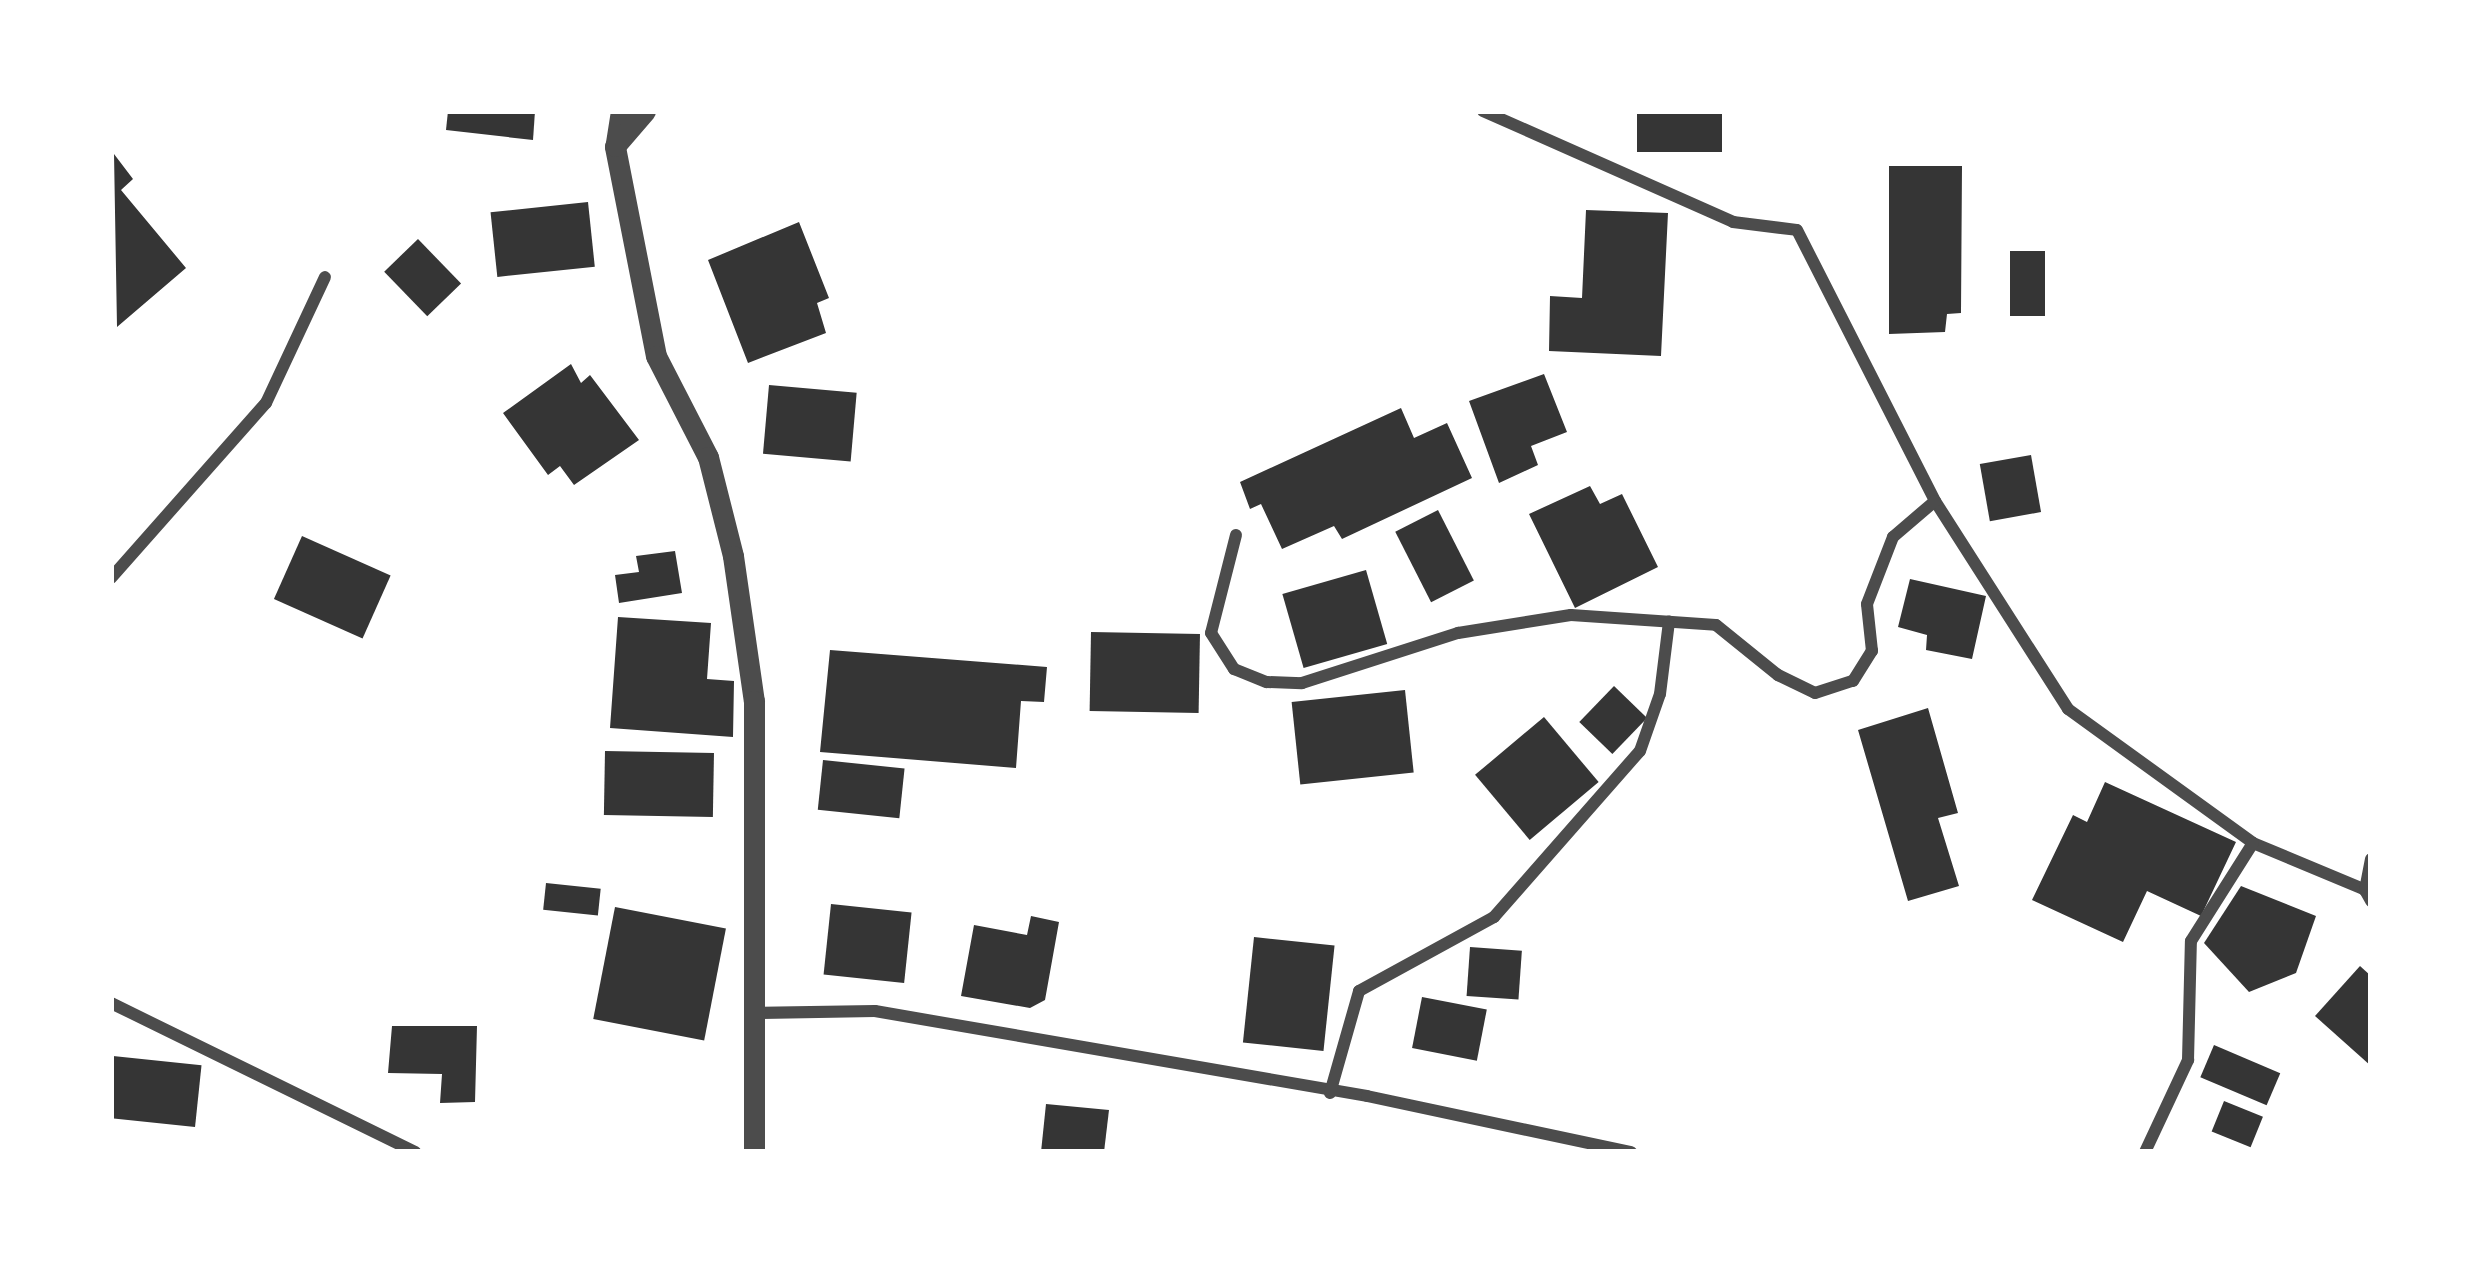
<!DOCTYPE html>
<html>
<head>
<meta charset="utf-8">
<style>
  body { margin:0 }
  #map { position:relative; width:2482px; height:1263px; overflow:hidden; background:#fff; font-family:Signika,sans-serif }
  div>[style] { position:absolute }
  [style*='--x'] { left:calc(var(--x)*1px); top:calc(var(--y)*1px); width:calc(var(--w)*1px); rotate:calc(var(--a)*1deg) }
  .building>* { inset:0; background:#353535; transform-origin:0 0 }
  .minor>* { height:12px; margin:-6px; padding:0 6px; transform-origin:6px; border-radius:6px; background:#4c4c4c }
  .tertiary>* { height:21px; margin:-10.5px; padding:0 10.5px; transform-origin:10.5px; border-radius:10.5px; background:#4c4c4c }
  span { translate:-50% -50%; white-space:nowrap; text-align:center; line-height:1.15; -webkit-text-stroke:10px #fff; paint-order:stroke }
  .frame { position:absolute; inset:0; border:114px solid #fff; pointer-events:none }
</style>
</head>
<body>
<div id="map">
  <div class="building">
    <i style="clip-path:polygon(448px 111px,535px 111px,533px 140px,446px 130px)"></i>
    <i style="left:1637px;top:111px;width:85px;height:41px"></i>
    <i style="clip-path:polygon(114px 154px,133px 179px,121px 190px,186px 268px,117px 327px)"></i>
    <i style="clip-path:polygon(1889px 166px,1962px 166px,1961px 313px,1947px 314px,1945px 332px,1889px 334px)"></i>
    <i style="left:588px;top:202px;width:65px;height:98px;rotate:84deg"></i>
    <i style="clip-path:polygon(1586px 210px,1668px 213px,1661px 356px,1549px 351px,1550px 296px,1582px 298px)"></i>
    <i style="clip-path:polygon(799px 222px,829px 298px,817px 303px,826px 333px,748px 363px,708px 260px)"></i>
    <i style="left:418px;top:239px;width:62px;height:47px;rotate:46deg"></i>
    <i style="left:2010px;top:251px;width:35px;height:65px"></i>
    <i style="clip-path:polygon(571px 364px,581px 383px,590px 375px,639px 440px,574px 485px,560px 466px,548px 475px,503px 413px)"></i>
    <i style="clip-path:polygon(1544px 374px,1567px 432px,1531px 446px,1538px 465px,1499px 483px,1469px 401px)"></i>
    <i style="left:769px;top:385px;width:88px;height:69px;rotate:5deg"></i>
    <i style="clip-path:polygon(1401px 408px,1414px 438px,1447px 423px,1472px 478px,1342px 539px,1334px 526px,1282px 549px,1261px 504px,1250px 509px,1240px 482px)"></i>
    <i style="left:2031px;top:455px;width:58px;height:52px;rotate:80deg"></i>
    <i style="clip-path:polygon(1590px 486px,1600px 504px,1622px 494px,1658px 567px,1575px 608px,1529px 514px)"></i>
    <i style="left:1438px;top:510px;width:79px;height:48px;rotate:63deg"></i>
    <i style="left:302px;top:536px;width:97px;height:69px;rotate:24deg"></i>
    <i style="clip-path:polygon(675px 551px,682px 593px,619px 603px,615px 575px,639px 572px,636px 556px)"></i>
    <i style="left:1366px;top:570px;width:77px;height:87px;rotate:74deg"></i>
    <i style="clip-path:polygon(1910px 579px,1986px 596px,1972px 659px,1926px 650px,1927px 635px,1898px 627px)"></i>
    <i style="clip-path:polygon(618px 617px,711px 623px,707px 679px,734px 681px,733px 737px,610px 728px)"></i>
    <i style="left:1091px;top:632px;width:109px;height:79px;rotate:1deg"></i>
    <i style="clip-path:polygon(830px 650px,1047px 667px,1044px 702px,1021px 701px,1016px 768px,820px 752px)"></i>
    <i style="left:1614px;top:686px;width:46px;height:50px;rotate:44deg"></i>
    <i style="left:1405px;top:690px;width:83px;height:114px;rotate:84deg"></i>
    <i style="clip-path:polygon(1928px 708px,1958px 813px,1938px 818px,1959px 886px,1908px 901px,1858px 730px)"></i>
    <i style="left:1544px;top:717px;width:85px;height:90px;rotate:50deg"></i>
    <i style="left:605px;top:751px;width:109px;height:64px;rotate:1deg"></i>
    <i style="left:823px;top:760px;width:82px;height:50px;rotate:6deg"></i>
    <i style="clip-path:polygon(2105px 782px,2236px 842px,2201px 916px,2147px 891px,2123px 942px,2032px 900px,2073px 815px,2087px 822px)"></i>
    <i style="left:546px;top:883px;width:55px;height:27px;rotate:6deg"></i>
    <i style="clip-path:polygon(2241px 886px,2316px 916px,2296px 973px,2249px 992px,2204px 943px)"></i>
    <i style="left:831px;top:904px;width:81px;height:71px;rotate:6deg"></i>
    <i style="left:615px;top:907px;width:113px;height:114px;rotate:11deg"></i>
    <i style="clip-path:polygon(1031px 916px,1059px 922px,1045px 1000px,1030px 1008px,961px 996px,974px 925px,1027px 935px)"></i>
    <i style="left:1254px;top:937px;width:81px;height:106px;rotate:6deg"></i>
    <i style="left:1470px;top:947px;width:52px;height:49px;rotate:4deg"></i>
    <i style="clip-path:polygon(2360px 966px,2371px 976px,2371px 1066px,2315px 1016px)"></i>
    <i style="left:1422px;top:997px;width:66px;height:52px;rotate:11deg"></i>
    <i style="clip-path:polygon(392px 1026px,477px 1026px,475px 1102px,440px 1103px,442px 1074px,388px 1073px)"></i>
    <i style="left:2214px;top:1045px;width:72px;height:35px;rotate:23deg"></i>
    <i style="left:113px;top:1056px;width:89px;height:62px;rotate:6deg"></i>
    <i style="left:2224px;top:1101px;width:42px;height:33px;rotate:22deg"></i>
    <i style="clip-path:polygon(1046px 1104px,1109px 1110px,1104px 1152px,1041px 1152px)"></i>
  </div>
  <div class="minor">
    <i style="--x:1483;--y:111;--w:274;--a:23.9"></i>
    <i style="--x:1733;--y:222;--w:64;--a:7.1"></i>
    <i style="--x:1797;--y:230;--w:304;--a:63"></i>
    <i style="--x:1935;--y:501;--w:247;--a:57.4"></i>
    <i style="--x:2068;--y:709;--w:228;--a:35.9"></i>
    <i style="--x:2253;--y:843;--w:128;--a:22.6"></i>
    <i style="--x:1236;--y:535;--w:101;--a:104.3"></i>
    <i style="--x:1211;--y:633;--w:43;--a:57.4"></i>
    <i style="--x:1234;--y:669;--w:35;--a:22"></i>
    <i style="--x:1267;--y:682;--w:35;--a:2"></i>
    <i style="--x:1302;--y:683;--w:164;--a:-17.8"></i>
    <i style="--x:1458;--y:633;--w:114;--a:-9.1"></i>
    <i style="--x:1571;--y:615;--w:145;--a:3.9"></i>
    <i style="--x:1716;--y:625;--w:80;--a:38.9"></i>
    <i style="--x:1778;--y:675;--w:41;--a:25.9"></i>
    <i style="--x:1815;--y:693;--w:40;--a:-18"></i>
    <i style="--x:1853;--y:681;--w:36;--a:-58"></i>
    <i style="--x:1872;--y:651;--w:47;--a:-96.1"></i>
    <i style="--x:1867;--y:604;--w:72;--a:-68.8"></i>
    <i style="--x:1893;--y:537;--w:55;--a:-40.6"></i>
    <i style="--x:111;--y:578;--w:234;--a:-48.5"></i>
    <i style="--x:266;--y:403;--w:139;--a:-64.9"></i>
    <i style="--x:2371;--y:859;--w:32;--a:101"></i>
    <i style="--x:2365;--y:890;--w:13;--a:61"></i>
    <i style="--x:111;--y:1003;--w:339;--a:26.1"></i>
    <i style="--x:754;--y:1013;--w:121;--a:-0.9"></i>
    <i style="--x:875;--y:1011;--w:499;--a:9.8"></i>
    <i style="--x:1367;--y:1096;--w:270;--a:12"></i>
    <i style="--x:1330;--y:1093;--w:106;--a:-74.1"></i>
    <i style="--x:1359;--y:991;--w:154;--a:-28.7"></i>
    <i style="--x:1494;--y:917;--w:221;--a:-48.7"></i>
    <i style="--x:1640;--y:751;--w:60;--a:-70.7"></i>
    <i style="--x:1660;--y:694;--w:73;--a:-82.9"></i>
    <i style="--x:2145;--y:1152;--w:102;--a:-64.9"></i>
    <i style="--x:2188;--y:1060;--w:119;--a:-88.6"></i>
    <i style="--x:2191;--y:941;--w:116;--a:-57.7"></i>
  </div>
  <div class="tertiary">
    <i style="--x:621;--y:111;--w:36;--a:99"></i>
    <i style="--x:615;--y:147;--w:213;--a:78.9"></i>
    <i style="--x:656;--y:356;--w:114;--a:62.8"></i>
    <i style="--x:708;--y:457;--w:102;--a:75.8"></i>
    <i style="--x:733;--y:556;--w:147;--a:81.8"></i>
    <i style="--x:754;--y:701;--w:451;--a:90"></i>
    <i style="--x:615;--y:146;--w:46;--a:-49.4"></i>
  </div>
  <div class="frame"></div>
</div>
</body>
</html>
